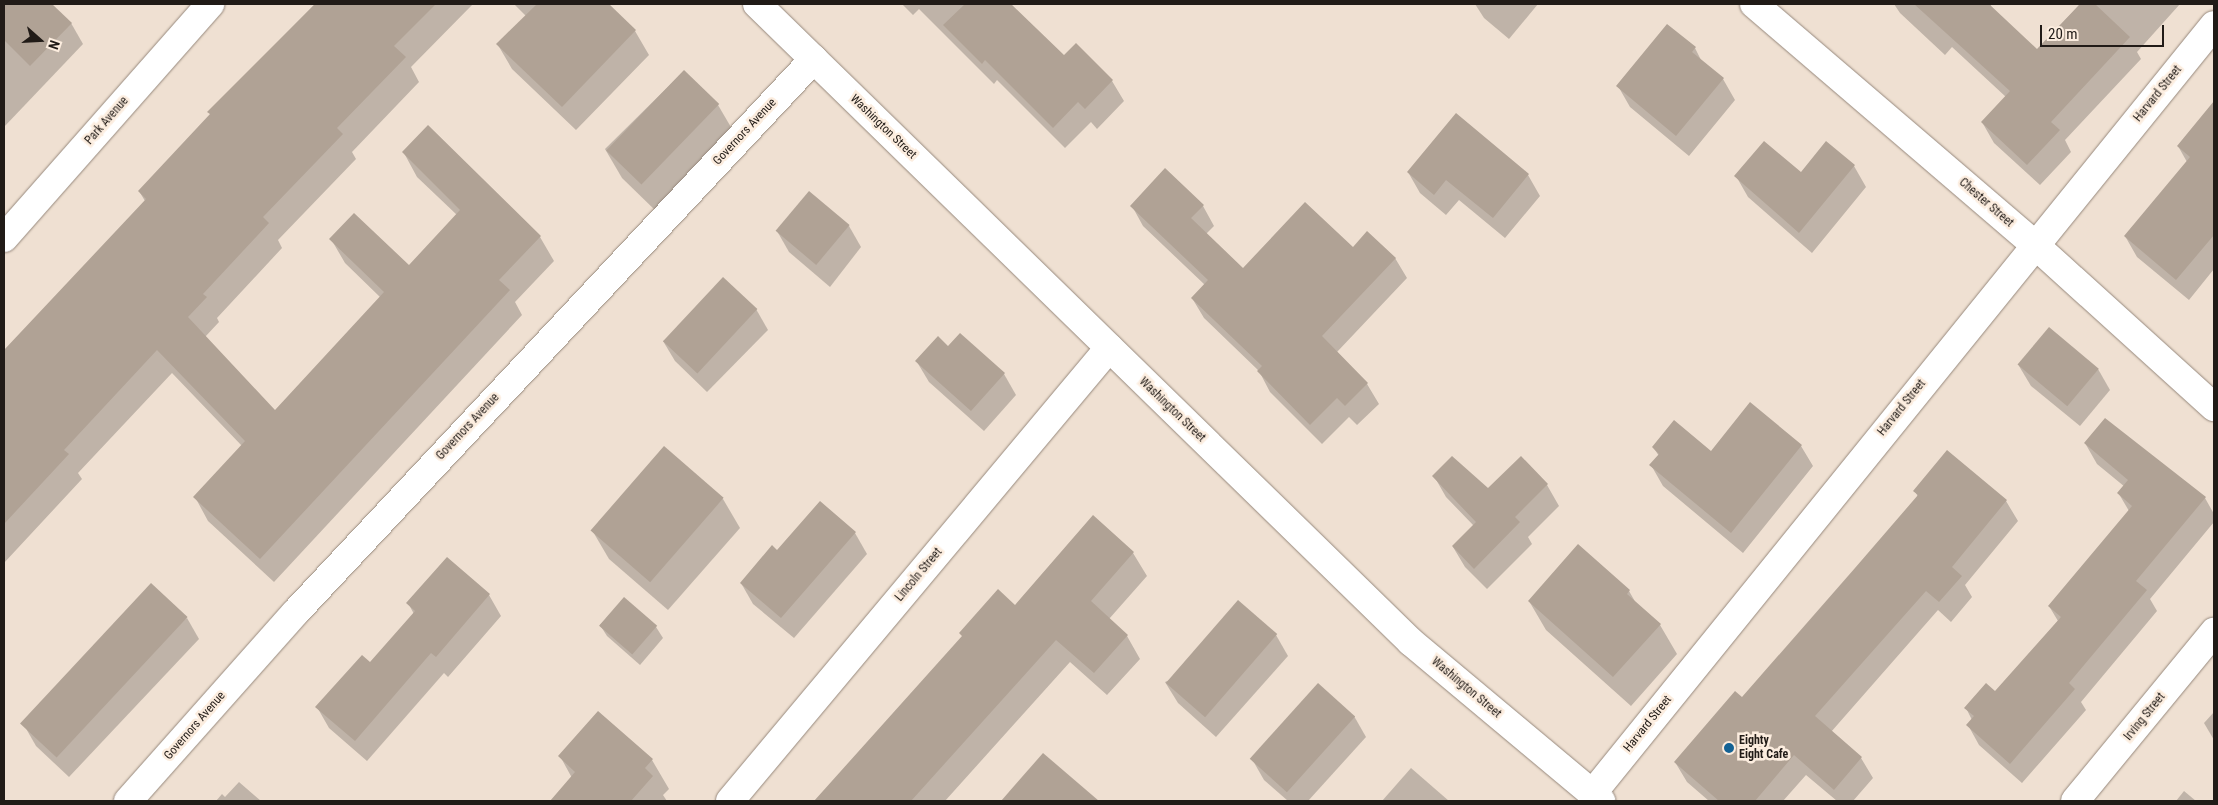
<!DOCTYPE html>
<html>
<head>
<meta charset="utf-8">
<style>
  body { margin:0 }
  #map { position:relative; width:2218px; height:805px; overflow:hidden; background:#efe0d2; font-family:"Roboto Condensed",sans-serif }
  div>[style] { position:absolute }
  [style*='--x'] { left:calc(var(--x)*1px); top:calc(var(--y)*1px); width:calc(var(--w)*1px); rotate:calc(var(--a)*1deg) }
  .shadow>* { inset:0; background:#0003 }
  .building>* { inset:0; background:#b0a295; transform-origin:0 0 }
  .roads { filter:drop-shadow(0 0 1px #96887c) drop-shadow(0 0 1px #96887c) }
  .street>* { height:28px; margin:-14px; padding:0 14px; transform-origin:14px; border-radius:14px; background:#fff }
  .secondary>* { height:28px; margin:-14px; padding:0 14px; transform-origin:14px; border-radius:14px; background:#fff }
  .dots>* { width:14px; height:14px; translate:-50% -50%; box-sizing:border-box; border:2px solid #fceddf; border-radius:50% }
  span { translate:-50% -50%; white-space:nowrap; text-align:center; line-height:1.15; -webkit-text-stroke:5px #fceddf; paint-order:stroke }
  .street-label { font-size:12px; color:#211b17 }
  .poi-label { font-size:12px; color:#211b17; font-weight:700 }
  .left { translate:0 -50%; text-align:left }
  .frame { position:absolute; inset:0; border:5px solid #211b17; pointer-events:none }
  .north { position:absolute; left:15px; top:15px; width:50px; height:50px; -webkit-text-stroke:4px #fceddf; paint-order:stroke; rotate:109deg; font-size:14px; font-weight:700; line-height:20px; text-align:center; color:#211b17 }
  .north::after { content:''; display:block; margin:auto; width:18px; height:22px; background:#211b17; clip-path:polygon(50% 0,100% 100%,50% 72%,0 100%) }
  .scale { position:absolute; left:2040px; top:25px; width:124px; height:22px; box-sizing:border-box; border:2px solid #211b17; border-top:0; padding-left:6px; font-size:15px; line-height:18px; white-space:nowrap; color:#211b17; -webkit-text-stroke:4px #fceddf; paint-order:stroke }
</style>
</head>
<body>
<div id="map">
  <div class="shadow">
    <i style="clip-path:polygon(4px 4px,51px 4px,71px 23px,83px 44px,4px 127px)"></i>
    <i style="clip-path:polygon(315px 4px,473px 4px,411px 67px,419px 82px,352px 152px,356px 159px,278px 240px,282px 248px,217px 318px,219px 322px,205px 337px,275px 412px,381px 298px,345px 263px,331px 239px,409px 267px,457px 215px,417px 177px,404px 153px,540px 237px,554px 261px,515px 302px,522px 315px,274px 582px,208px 521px,195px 497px,242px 446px,172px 373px,78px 473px,82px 479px,4px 563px,4px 387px,145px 201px,139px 191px,211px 116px,209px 112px)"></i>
    <i style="clip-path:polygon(514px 4px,607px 4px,635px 31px,649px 55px,576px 130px,512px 69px,498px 45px,526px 16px)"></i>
    <i style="clip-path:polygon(902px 4px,1008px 4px,1064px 57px,1112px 81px,1124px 101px,1097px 129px,1091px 122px,1065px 148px,997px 80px,994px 84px,919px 9px,913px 15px)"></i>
    <i style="clip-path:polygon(1475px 4px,1538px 4px,1509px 39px,1484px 18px)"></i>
    <i style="clip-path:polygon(1894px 4px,1992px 4px,1990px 7px,2037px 51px,2080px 4px,2180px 4px,2137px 52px,2141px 59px,2065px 140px,2071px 152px,2040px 185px,1994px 143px,1982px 122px,2006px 97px,1952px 47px,1945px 55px,1900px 13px)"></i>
    <i style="clip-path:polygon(1695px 48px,1702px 62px,1723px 79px,1735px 100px,1689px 156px,1630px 107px,1618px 86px)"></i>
    <i style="clip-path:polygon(684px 71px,718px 105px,735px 134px,659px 214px,622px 178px,605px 149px)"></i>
    <i style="clip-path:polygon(2206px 112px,2214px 118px,2214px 269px,2189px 300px,2137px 257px,2125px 236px,2187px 162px,2178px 146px)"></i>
    <i style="clip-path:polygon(1827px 143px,1854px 166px,1866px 187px,1812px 253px,1748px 197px,1736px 176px,1801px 174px)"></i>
    <i style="clip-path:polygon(1408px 172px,1528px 175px,1540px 196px,1505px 238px,1459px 200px,1446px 215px,1420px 193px)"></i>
    <i style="clip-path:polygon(1132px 206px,1203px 206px,1214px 226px,1206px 234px,1244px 270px,1353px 249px,1395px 258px,1407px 278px,1337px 352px,1367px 384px,1379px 404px,1357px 425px,1349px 417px,1322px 444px,1270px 392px,1259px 371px,1204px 318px,1192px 298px,1205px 285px,1143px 226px)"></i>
    <i style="clip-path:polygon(849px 226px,861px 247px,830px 287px,789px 252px,777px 231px)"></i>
    <i style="clip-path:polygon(756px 309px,768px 330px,707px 392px,675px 361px,663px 341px)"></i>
    <i style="clip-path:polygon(949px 348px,1004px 374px,1016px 395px,984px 431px,929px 382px,917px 362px)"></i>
    <i style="clip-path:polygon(2019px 366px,2098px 369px,2110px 390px,2080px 426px,2031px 386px)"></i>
    <i style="clip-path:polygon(2105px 419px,2205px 498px,2214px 514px,2214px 522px,2150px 599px,2157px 611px,2081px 702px,2086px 710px,2022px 783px,1979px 745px,1968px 725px,1972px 720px,1966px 708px,1995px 693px,2058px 621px,2049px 606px,2129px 511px,2119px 494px,2125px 487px,2097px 464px,2085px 443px)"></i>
    <i style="clip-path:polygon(1801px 446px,1813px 466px,1743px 553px,1663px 486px,1651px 465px,1659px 456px,1653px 447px,1711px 453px)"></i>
    <i style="clip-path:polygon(1521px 458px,1547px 485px,1559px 506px,1528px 537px,1532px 544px,1487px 589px,1465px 567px,1453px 547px,1474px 526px,1446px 497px,1434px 476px,1489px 490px)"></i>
    <i style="clip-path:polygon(1915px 491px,2006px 501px,2018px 521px,1965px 585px,1972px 597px,1951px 622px,1938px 610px,1831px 732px,1861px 758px,1873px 778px,1853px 801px,1837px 801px,1806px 775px,1783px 801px,1709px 801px,1687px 782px,1675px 762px,1742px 699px,1918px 497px)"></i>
    <i style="clip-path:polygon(723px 499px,740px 528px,668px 610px,609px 559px,592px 530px)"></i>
    <i style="clip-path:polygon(1093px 517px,1133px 553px,1147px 576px,1109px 619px,1127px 636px,1140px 659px,1107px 695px,1070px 662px,945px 801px,835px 801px,827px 789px,963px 637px,1015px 606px)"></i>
    <i style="clip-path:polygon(855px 533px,867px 554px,794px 638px,753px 604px,741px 583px,777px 551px)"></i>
    <i style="clip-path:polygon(1579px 546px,1629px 591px,1637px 605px,1660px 625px,1677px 654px,1631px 706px,1546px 630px,1529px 601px)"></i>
    <i style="clip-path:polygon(447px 558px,489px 595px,501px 616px,448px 677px,444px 673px,367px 761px,329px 728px,317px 707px,370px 664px,414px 614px,408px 603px)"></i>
    <i style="clip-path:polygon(624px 599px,656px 627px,663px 638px,640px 665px,607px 636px,600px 625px)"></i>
    <i style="clip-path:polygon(187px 618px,199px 639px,69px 777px,36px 746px,24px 725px)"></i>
    <i style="clip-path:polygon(1276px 635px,1288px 656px,1216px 737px,1178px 703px,1165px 682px)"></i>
    <i style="clip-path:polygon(598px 712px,652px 760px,669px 789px,663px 795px,667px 801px,551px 801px,572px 778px,560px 756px)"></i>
    <i style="clip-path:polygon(2214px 712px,2214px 740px,2204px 723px)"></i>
    <i style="clip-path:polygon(1354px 716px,1366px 737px,1308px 801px,1288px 801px,1264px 780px,1252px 759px)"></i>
    <i style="clip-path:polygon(1411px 768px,1449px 801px,1382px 801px)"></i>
    <i style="clip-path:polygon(239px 782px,261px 801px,216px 801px,222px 794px,225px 797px)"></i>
    <i style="clip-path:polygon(1078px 785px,1088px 801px,1019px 801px,1013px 790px)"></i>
    <i style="clip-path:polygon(2184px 791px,2196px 801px,2176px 801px)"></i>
  </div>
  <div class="building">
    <i style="clip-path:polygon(4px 4px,52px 4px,72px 23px,30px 66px,4px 40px)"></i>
    <i style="clip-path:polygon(315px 4px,436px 4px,394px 46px,406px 57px,337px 128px,343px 134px,263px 217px,269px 223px,203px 294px,207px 297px,188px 317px,275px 410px,384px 292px,329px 239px,354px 213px,409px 265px,460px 210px,402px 152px,428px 125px,541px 236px,499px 280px,510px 290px,260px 559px,193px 497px,245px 441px,157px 350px,64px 450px,69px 454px,4px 524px,4px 350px,146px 199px,138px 191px,210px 114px,207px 112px)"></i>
    <i style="clip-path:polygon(537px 4px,609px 4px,636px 30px,562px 107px,496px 44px)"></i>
    <i style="clip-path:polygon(965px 4px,1011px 4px,1064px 55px,1076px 43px,1113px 80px,1085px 109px,1078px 102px,1053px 128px,985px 60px,982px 64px,943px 25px)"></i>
    <i style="clip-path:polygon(1914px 4px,1989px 4px,2037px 49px,2080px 4px,2095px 4px,2130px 37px,2051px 122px,2060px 130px,2027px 165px,1981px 122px,2010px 91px)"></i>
    <i style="clip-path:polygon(1667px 24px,1696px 47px,1692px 52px,1724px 78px,1676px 136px,1616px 86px)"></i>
    <i style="left:684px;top:70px;width:49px;height:112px;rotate:44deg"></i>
    <i style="clip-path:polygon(2214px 101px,2214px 235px,2176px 280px,2124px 236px,2190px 157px,2177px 146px)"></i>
    <i style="clip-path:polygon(1456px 113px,1529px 174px,1493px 218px,1446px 180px,1434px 195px,1407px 172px)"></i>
    <i style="clip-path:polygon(1764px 141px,1801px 172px,1826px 141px,1855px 165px,1799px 233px,1734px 176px)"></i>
    <i style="clip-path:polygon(1165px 168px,1204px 205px,1191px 218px,1243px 268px,1305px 202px,1353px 247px,1367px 231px,1396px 258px,1322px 336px,1368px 383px,1345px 406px,1337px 398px,1310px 425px,1257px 371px,1262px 366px,1191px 298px,1208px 280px,1130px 206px)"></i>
    <i style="left:809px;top:191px;width:53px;height:52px;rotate:40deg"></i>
    <i style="left:723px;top:277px;width:47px;height:88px;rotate:43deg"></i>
    <i style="left:2049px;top:327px;width:65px;height:49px;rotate:40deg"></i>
    <i style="clip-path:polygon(960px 333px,1005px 373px,971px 411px,915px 361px,938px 336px,948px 346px)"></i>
    <i style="clip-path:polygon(1750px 402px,1802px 445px,1731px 533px,1649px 465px,1659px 454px,1652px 447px,1674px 420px,1711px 451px)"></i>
    <i style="clip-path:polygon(2105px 418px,2206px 497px,2136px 581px,2147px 590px,2069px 683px,2075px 689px,2010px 764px,1966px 725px,1974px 716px,1964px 708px,1986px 683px,1995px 691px,2061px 617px,2048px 606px,2132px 506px,2117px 493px,2128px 480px,2084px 443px)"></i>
    <i style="left:664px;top:446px;width:79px;height:112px;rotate:41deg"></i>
    <i style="clip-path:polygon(1947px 450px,2007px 500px,1952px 567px,1962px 576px,1939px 602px,1926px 591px,1815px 716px,1862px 757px,1834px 790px,1794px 755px,1755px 801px,1719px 801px,1674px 762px,1735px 691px,1742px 697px,1855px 568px,1918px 495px,1913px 491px)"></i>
    <i style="clip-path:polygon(1452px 456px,1488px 488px,1521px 456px,1548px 484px,1515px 517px,1520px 522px,1474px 569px,1452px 546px,1476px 522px,1432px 476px)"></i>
    <i style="clip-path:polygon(820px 501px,856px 532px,781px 618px,740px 583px,772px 545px,777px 550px)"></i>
    <i style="clip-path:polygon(1093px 515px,1134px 552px,1091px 601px,1128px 635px,1094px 673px,1056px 640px,911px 801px,814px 801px,962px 636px,959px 633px,998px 589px,1015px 605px)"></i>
    <i style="clip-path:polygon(1578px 544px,1630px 590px,1627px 594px,1661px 624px,1613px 677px,1528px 601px)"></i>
    <i style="clip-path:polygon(447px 557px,490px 594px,436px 657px,431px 653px,355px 741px,315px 707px,362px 655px,370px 662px,415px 611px,406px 603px)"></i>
    <i style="left:151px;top:583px;width:50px;height:192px;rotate:43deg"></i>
    <i style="left:624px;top:597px;width:44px;height:38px;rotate:41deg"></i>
    <i style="left:1238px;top:600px;width:52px;height:110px;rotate:41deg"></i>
    <i style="left:1318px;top:683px;width:50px;height:102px;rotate:42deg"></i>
    <i style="clip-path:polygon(598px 711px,653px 759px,645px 768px,653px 776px,631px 801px,550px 801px,575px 772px,558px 756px)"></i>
    <i style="clip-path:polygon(1043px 753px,1099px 801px,1001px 801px)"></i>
  </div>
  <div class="roads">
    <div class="street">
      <i style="--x:1754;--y:4;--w:369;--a:40.6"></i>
      <i style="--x:2034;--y:244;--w:243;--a:42.2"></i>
      <i style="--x:1592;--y:794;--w:989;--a:-51.03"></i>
      <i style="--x:128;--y:801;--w:251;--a:-48.4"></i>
      <i style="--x:295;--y:613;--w:759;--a:-46.87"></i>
      <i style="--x:730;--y:801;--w:591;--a:-50.08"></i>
      <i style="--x:2075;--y:801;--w:219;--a:-50.6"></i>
    </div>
    <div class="secondary">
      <i style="--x:757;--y:4;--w:914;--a:44.29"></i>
      <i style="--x:1411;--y:642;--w:248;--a:39.9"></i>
      <i style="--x:4;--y:238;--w:312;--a:-48.6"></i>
    </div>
  </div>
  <div class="dots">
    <i style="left:1729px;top:748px;background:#146294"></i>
  </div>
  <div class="street-label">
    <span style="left:2158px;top:94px;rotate:-51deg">Harvard Street</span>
    <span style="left:107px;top:121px;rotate:-49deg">Park Avenue</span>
    <span style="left:883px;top:127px;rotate:44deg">Washington Street</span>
    <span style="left:745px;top:132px;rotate:-47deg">Governors Avenue</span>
    <span style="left:1986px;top:203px;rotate:41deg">Chester Street</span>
    <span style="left:1902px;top:408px;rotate:-51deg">Harvard Street</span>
    <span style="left:1172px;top:410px;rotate:44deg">Washington Street</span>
    <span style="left:468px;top:427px;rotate:-47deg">Governors Avenue</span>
    <span style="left:919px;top:575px;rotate:-50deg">Lincoln Street</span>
    <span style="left:1466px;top:688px;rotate:40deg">Washington Street</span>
    <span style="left:2145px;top:717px;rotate:-51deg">Irving Street</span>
    <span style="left:1648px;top:724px;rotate:-51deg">Harvard Street</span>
    <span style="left:195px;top:726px;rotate:-49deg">Governors Avenue</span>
  </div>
  <div class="poi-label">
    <span class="left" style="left:1739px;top:748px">Eighty<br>Eight Cafe</span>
  </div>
  <div class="frame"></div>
  <div class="north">N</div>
  <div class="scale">20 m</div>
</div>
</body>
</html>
